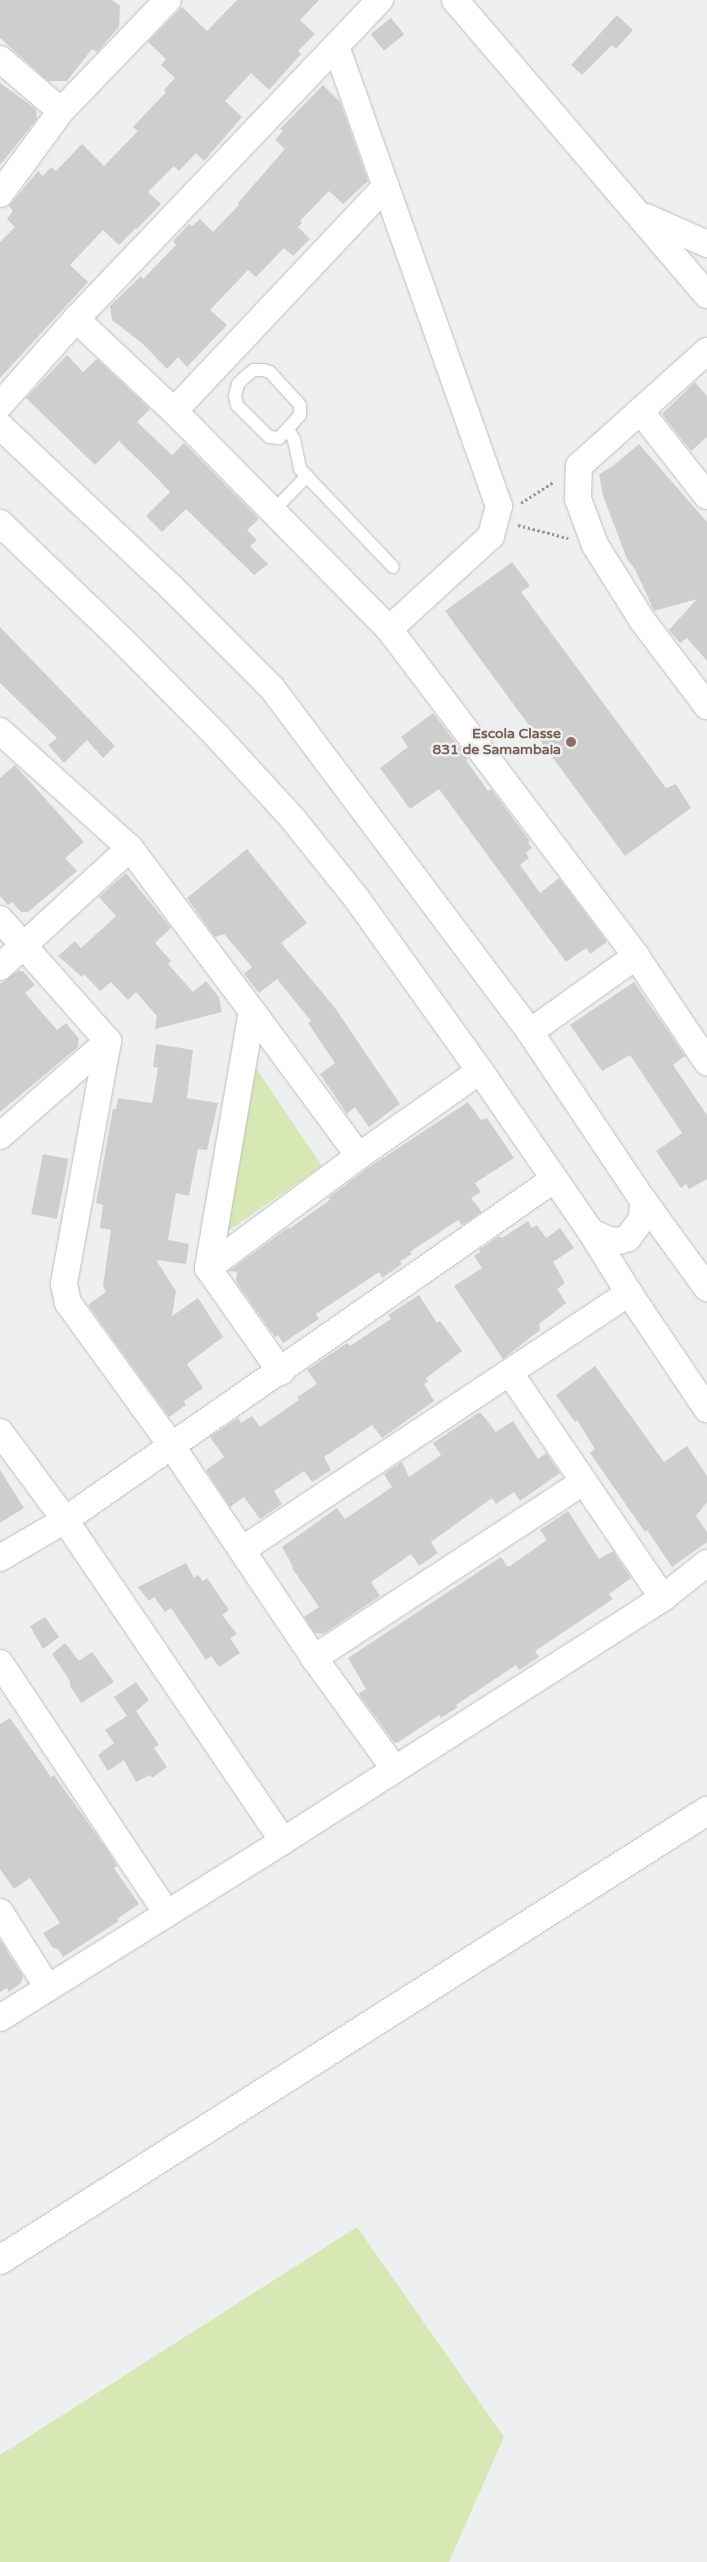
<!DOCTYPE html>
<html>
<head>
<meta charset="utf-8">
<style>
  body { margin:0 }
  #map { position:relative; width:707px; height:2562px; overflow:hidden; background:#eeeff1; font-family:"Varela Round",sans-serif }
  div>[style] { position:absolute }
  [style*='--x'] { left:calc(var(--x)*1px); top:calc(var(--y)*1px); width:calc(var(--w)*1px); rotate:calc(var(--a)*1deg) }
  .green>* { inset:0; background:#d7e8b5 }
  .building>* { inset:0; background:#cfcecf; transform-origin:0 0 }
  .path>* { height:3px; margin-top:-1.5px; transform-origin:0; background:repeating-linear-gradient(90deg,#969798 0 2.5px,transparent 0 5px) }
  .roads { filter:drop-shadow(0 0 1px #bdbebf) drop-shadow(0 0 1px #bdbebf) }
  .lane>* { height:12px; margin:-6px; padding:0 6px; transform-origin:6px; border-radius:6px; background:#fff }
  .street>* { height:26px; margin:-13px; padding:0 13px; transform-origin:13px; border-radius:13px; background:#fff }
  .highway>* { height:28px; margin:-14px; padding:0 14px; transform-origin:14px; border-radius:14px; background:#fff }
  .dots>* { width:14px; height:14px; translate:-50% -50%; box-sizing:border-box; border:2px solid #eeeff1; border-radius:50% }
  span { translate:-50% -50%; white-space:nowrap; text-align:center; line-height:1.15; -webkit-text-stroke:5px #eeeff1; paint-order:stroke }
  .education-label { font-size:14px; color:#785e54; font-weight:700 }
  .right { translate:-100% -50%; text-align:right }
</style>
</head>
<body>
<div id="map">
  <div class="green">
    <i style="clip-path:polygon(254px 1065px,322px 1166px,216px 1239px)"></i>
    <i style="clip-path:polygon(357px 2227px,504px 2437px,449px 2562px,0 2562px,0 2455px)"></i>
  </div>
  <div class="building">
    <i style="clip-path:polygon(0 0,112px 0,120px 6px,119px 27px,97px 52px,92px 49px,67px 81px,48px 81px,0 38px)"></i>
    <i style="clip-path:polygon(237px 0,319px 0,300px 20px,315px 34px,298px 51px,301px 54px,269px 90px,251px 73px,225px 101px,242px 117px,204px 161px,196px 153px,179px 171px,174px 166px,148px 192px,161px 204px,137px 229px,136px 228px,119px 245px,103px 230px,70px 265px,88px 282px,0 378px,0 242px,15px 227px,7px 219px,13px 211px,9px 206px,38px 171px,43px 176px,51px 167px,56px 171px,82px 144px,104px 166px,138px 131px,133px 127px,166px 92px,164px 90px,175px 78px,161px 65px,166px 59px,148px 42px,182px 7px,207px 31px)"></i>
    <i style="clip-path:polygon(617px 15px,633px 30px,616px 49px,612px 45px,582px 75px,571px 65px)"></i>
    <i style="left:391px;top:18px;width:21px;height:26px;rotate:51deg"></i>
    <i style="clip-path:polygon(0 83px,36px 109px,37px 119px,0 165px)"></i>
    <i style="clip-path:polygon(323px 85px,340px 102px,368px 181px,343px 204px,329px 191px,300px 221px,302px 223px,298px 227px,310px 239px,293px 256px,284px 248px,256px 277px,248px 270px,210px 310px,227px 325px,187px 367px,178px 357px,167px 369px,143px 344px,112px 320px,110px 306px,141px 276px,143px 279px,176px 245px,173px 241px,189px 224px,192px 226px,200px 219px,213px 232px,239px 205px,238px 203px,285px 149px,275px 140px,283px 131px,280px 129px)"></i>
    <i style="clip-path:polygon(67px 355px,83px 372px,97px 359px,150px 409px,137px 422px,172px 455px,184px 443px,259px 519px,247px 530px,257px 540px,250px 546px,268px 564px,254px 575px,186px 509px,162px 532px,146px 516px,170px 492px,153px 474px,119px 441px,95px 465px,26px 398px)"></i>
    <i style="clip-path:polygon(695px 382px,707px 396px,707px 437px,691px 451px,662px 414px)"></i>
    <i style="clip-path:polygon(639px 444px,707px 522px,707px 661px,687px 638px,680px 643px,669px 630px,697px 599px,654px 611px,635px 569px,627px 559px,603px 496px,599px 474px,613px 466px)"></i>
    <i style="clip-path:polygon(512px 562px,530px 586px,521px 592px,666px 788px,676px 784px,691px 808px,625px 856px,445px 611px)"></i>
    <i style="clip-path:polygon(0 627px,115px 746px,103px 758px,87px 740px,64px 763px,48px 745px,57px 738px,0 683px)"></i>
    <i style="clip-path:polygon(433px 713px,468px 759px,466px 760px,488px 791px,491px 789px,530px 841px,528px 843px,532px 848px,526px 853px,529px 858px,520px 865px,540px 893px,559px 878px,607px 942px,590px 954px,586px 948px,566px 962px,439px 789px,410px 809px,380px 768px,408px 747px,401px 737px)"></i>
    <i style="clip-path:polygon(15px 765px,84px 842px,65px 858px,77px 871px,28px 912px,21px 912px,12px 902px,8px 905px,0 896px,0 778px)"></i>
    <i style="clip-path:polygon(247px 849px,307px 923px,281px 943px,335px 1008px,400px 1104px,369px 1127px,355px 1107px,347px 1114px,320px 1074px,335px 1063px,308px 1023px,311px 1021px,277px 979px,259px 993px,244px 974px,252px 967px,224px 934px,215px 937px,187px 898px)"></i>
    <i style="clip-path:polygon(126px 873px,171px 928px,155px 943px,171px 961px,168px 964px,193px 992px,206px 981px,219px 997px,222px 1012px,155px 1029px,157px 1016px,136px 992px,128px 1000px,111px 982px,100px 991px,84px 974px,82px 977px,58px 956px,75px 941px,81px 948px,116px 916px,99px 897px)"></i>
    <i style="clip-path:polygon(18px 971px,23px 971px,35px 985px,25px 993px,57px 1030px,66px 1023px,79px 1039px,78px 1047px,0 1112px,0 984px)"></i>
    <i style="clip-path:polygon(634px 982px,685px 1056px,673px 1065px,707px 1115px,707px 1179px,689px 1189px,686px 1184px,681px 1188px,656px 1151px,682px 1133px,630px 1055px,602px 1071px,570px 1025px)"></i>
    <i style="clip-path:polygon(156px 1044px,193px 1050px,187px 1098px,218px 1103px,207px 1150px,198px 1149px,189px 1196px,176px 1193px,168px 1240px,189px 1244px,186px 1264px,156px 1260px,176px 1291px,172px 1316px,198px 1298px,223px 1337px,187px 1364px,203px 1388px,184px 1401px,186px 1405px,169px 1417px,88px 1305px,106px 1292px,103px 1286px,111px 1230px,100px 1228px,103px 1205px,96px 1203px,113px 1109px,116px 1109px,118px 1098px,152px 1103px,158px 1068px,153px 1067px)"></i>
    <i style="clip-path:polygon(468px 1102px,481px 1120px,487px 1118px,514px 1158px,475px 1183px,481px 1192px,471px 1198px,482px 1212px,462px 1225px,458px 1220px,410px 1252px,412px 1254px,400px 1261px,402px 1264px,382px 1278px,379px 1272px,316px 1314px,319px 1319px,283px 1343px,278px 1335px,275px 1337px,239px 1286px,236px 1280px,237px 1272px,229px 1271px,289px 1227px,289px 1229px,331px 1199px,328px 1198px,368px 1168px)"></i>
    <i style="left:43px;top:1154px;width:26px;height:61px;rotate:11deg"></i>
    <i style="clip-path:polygon(528px 1221px,532px 1228px,537px 1225px,546px 1238px,560px 1228px,574px 1248px,553px 1262px,564px 1281px,564px 1284px,557px 1289px,566px 1303px,539px 1324px,540px 1330px,503px 1359px,454px 1286px,482px 1268px,474px 1256px,480px 1252px,479px 1250px,499px 1236px,502px 1238px)"></i>
    <i style="clip-path:polygon(419px 1295px,437px 1323px,440px 1321px,462px 1351px,426px 1378px,428px 1382px,424px 1384px,434px 1401px,382px 1438px,372px 1425px,324px 1457px,331px 1470px,312px 1482px,304px 1471px,274px 1491px,282px 1504px,260px 1519px,244px 1497px,230px 1507px,206px 1470px,224px 1457px,210px 1437px,238px 1418px,241px 1423px,252px 1416px,260px 1427px,299px 1400px,297px 1397px,317px 1384px,307px 1370px,347px 1343px,350px 1346px,391px 1319px,388px 1315px)"></i>
    <i style="clip-path:polygon(595px 1366px,664px 1462px,687px 1446px,707px 1476px,707px 1502px,696px 1516px,707px 1532px,707px 1542px,672px 1567px,647px 1530px,645px 1532px,590px 1453px,595px 1449px,577px 1420px,575px 1422px,556px 1395px)"></i>
    <i style="clip-path:polygon(480px 1412px,496px 1432px,513px 1421px,538px 1459px,546px 1453px,560px 1473px,520px 1501px,514px 1492px,496px 1504px,492px 1498px,431px 1542px,438px 1553px,419px 1566px,411px 1554px,371px 1582px,380px 1596px,323px 1634px,315px 1633px,304px 1617px,319px 1607px,292px 1568px,293px 1567px,282px 1547px,337px 1508px,345px 1519px,392px 1487px,384px 1474px,402px 1462px,409px 1477px,441px 1455px,433px 1443px)"></i>
    <i style="clip-path:polygon(0 1470px,24px 1508px,0 1523px)"></i>
    <i style="clip-path:polygon(568px 1511px,599px 1559px,613px 1551px,631px 1578px,609px 1594px,613px 1599px,535px 1651px,539px 1657px,519px 1670px,516px 1665px,456px 1705px,458px 1707px,441px 1718px,439px 1715px,397px 1743px,394px 1742px,360px 1696px,359px 1693px,366px 1689px,348px 1658px,501px 1557px,507px 1566px,510px 1566px,547px 1540px,540px 1530px)"></i>
    <i style="clip-path:polygon(186px 1563px,194px 1578px,198px 1575px,203px 1581px,207px 1578px,229px 1610px,222px 1615px,237px 1634px,230px 1638px,240px 1653px,219px 1667px,211px 1656px,206px 1660px,171px 1608px,165px 1612px,154px 1597px,149px 1601px,138px 1587px)"></i>
    <i style="clip-path:polygon(45px 1617px,59px 1637px,43px 1649px,30px 1626px)"></i>
    <i style="clip-path:polygon(65px 1643px,79px 1661px,92px 1652px,114px 1682px,81px 1703px,70px 1686px,70px 1681px,52px 1654px)"></i>
    <i style="clip-path:polygon(136px 1682px,149px 1700px,136px 1711px,159px 1745px,154px 1748px,167px 1767px,152px 1778px,150px 1775px,136px 1782px,124px 1760px,108px 1771px,98px 1755px,114px 1743px,105px 1730px,127px 1716px,114px 1697px)"></i>
    <i style="clip-path:polygon(10px 1718px,51px 1777px,54px 1775px,110px 1854px,117px 1866px,114px 1868px,139px 1904px,117px 1919px,119px 1921px,63px 1957px,58px 1949px,53px 1948px,43px 1933px,60px 1923px,30px 1878px,14px 1889px,0 1869px,0 1724px)"></i>
    <i style="clip-path:polygon(0 1940px,23px 1976px,21px 1983px,9px 1992px,7px 1988px,0 1992px)"></i>
  </div>
  <div class="path">
    <i style="--x:521;--y:503;--w:40;--a:-32.9"></i>
    <i style="--x:518;--y:525;--w:52;--a:14.6"></i>
  </div>
  <div class="roads">
    <div class="lane">
      <i style="--x:254;--y:370;--w:9;--a:0"></i>
      <i style="--x:263;--y:370;--w:7;--a:16"></i>
      <i style="--x:270;--y:372;--w:45;--a:47.7"></i>
      <i style="--x:300;--y:405;--w:10;--a:90"></i>
      <i style="--x:300;--y:415;--w:31;--a:132"></i>
      <i style="--x:279;--y:438;--w:10;--a:-174"></i>
      <i style="--x:269;--y:437;--w:45;--a:-135"></i>
      <i style="--x:237;--y:405;--w:9;--a:-103"></i>
      <i style="--x:235;--y:396;--w:12;--a:-76"></i>
      <i style="--x:238;--y:384;--w:11;--a:-45"></i>
      <i style="--x:246;--y:376;--w:10;--a:-37"></i>
      <i style="--x:288;--y:429;--w:13;--a:61"></i>
      <i style="--x:294;--y:440;--w:30;--a:78"></i>
      <i style="--x:300;--y:469;--w:135;--a:46.5"></i>
      <i style="--x:273;--y:511;--w:49;--a:-45.8"></i>
    </div>
    <div class="street">
      <i style="--x:455;--y:0;--w:388;--a:49.5"></i>
      <i style="--x:336;--y:46;--w:488;--a:70.5"></i>
      <i style="--x:499;--y:506;--w:31;--a:105"></i>
      <i style="--x:491;--y:536;--w:138;--a:137.6"></i>
      <i style="--x:0;--y:59;--w:80;--a:40.4"></i>
      <i style="--x:0;--y:194;--w:103;--a:-53.7"></i>
      <i style="--x:61;--y:111;--w:154;--a:-46.1"></i>
      <i style="--x:646;--y:217;--w:67;--a:23.9"></i>
      <i style="--x:76;--y:319;--w:134;--a:43.2"></i>
      <i style="--x:174;--y:411;--w:306;--a:45.4"></i>
      <i style="--x:389;--y:629;--w:410;--a:52.9"></i>
      <i style="--x:636;--y:956;--w:128;--a:56.2"></i>
      <i style="--x:707;--y:351;--w:172;--a:138.1"></i>
      <i style="--x:579;--y:466;--w:33;--a:92"></i>
      <i style="--x:578;--y:499;--w:49;--a:69.7"></i>
      <i style="--x:595;--y:545;--w:89;--a:57.9"></i>
      <i style="--x:642;--y:620;--w:108;--a:52.9"></i>
      <i style="--x:0;--y:405;--w:115;--a:-48.5"></i>
      <i style="--x:76;--y:319;--w:441;--a:-46.4"></i>
      <i style="--x:174;--y:411;--w:309;--a:-46.7"></i>
      <i style="--x:641;--y:412;--w:107;--a:51.8"></i>
      <i style="--x:0;--y:426;--w:233;--a:43.3"></i>
      <i style="--x:170;--y:586;--w:144;--a:45"></i>
      <i style="--x:272;--y:688;--w:430;--a:53.1"></i>
      <i style="--x:530;--y:1032;--w:202;--a:56.1"></i>
      <i style="--x:643;--y:1200;--w:109;--a:54"></i>
      <i style="--x:0;--y:523;--w:169;--a:43.8"></i>
      <i style="--x:122;--y:640;--w:135;--a:45.3"></i>
      <i style="--x:217;--y:736;--w:113;--a:47.5"></i>
      <i style="--x:293;--y:819;--w:102;--a:51.3"></i>
      <i style="--x:357;--y:899;--w:211;--a:54.4"></i>
      <i style="--x:480;--y:1071;--w:196;--a:55.4"></i>
      <i style="--x:591;--y:1232;--w:72;--a:58.1"></i>
      <i style="--x:629;--y:1293;--w:140;--a:56.1"></i>
      <i style="--x:0;--y:731;--w:175;--a:42"></i>
      <i style="--x:130;--y:848;--w:204;--a:53.2"></i>
      <i style="--x:252;--y:1011;--w:261;--a:99.7"></i>
      <i style="--x:208;--y:1268;--w:127;--a:54.9"></i>
      <i style="--x:0;--y:919;--w:163;--a:48.5"></i>
      <i style="--x:108;--y:1041;--w:247;--a:100.3"></i>
      <i style="--x:64;--y:1284;--w:19;--a:78"></i>
      <i style="--x:68;--y:1303;--w:175;--a:54"></i>
      <i style="--x:171;--y:1445;--w:257;--a:56.1"></i>
      <i style="--x:314;--y:1658;--w:136;--a:54"></i>
      <i style="--x:0;--y:967;--w:176;--a:-42.5"></i>
      <i style="--x:252;--y:1011;--w:180;--a:53.6"></i>
      <i style="--x:530;--y:1032;--w:130;--a:-35.6"></i>
      <i style="--x:0;--y:1136;--w:144;--a:-41.3"></i>
      <i style="--x:591;--y:1232;--w:20;--a:24"></i>
      <i style="--x:609;--y:1240;--w:10;--a:6"></i>
      <i style="--x:619;--y:1241;--w:9;--a:-18"></i>
      <i style="--x:628;--y:1238;--w:24;--a:-54"></i>
      <i style="--x:642;--y:1219;--w:19;--a:-87"></i>
      <i style="--x:208;--y:1268;--w:188;--a:-36.6"></i>
      <i style="--x:359;--y:1156;--w:148;--a:-35.1"></i>
      <i style="--x:510;--y:1373;--w:272;--a:55.8"></i>
      <i style="--x:0;--y:1432;--w:109;--a:53.5"></i>
      <i style="--x:65;--y:1520;--w:388;--a:55.8"></i>
      <i style="--x:242;--y:1550;--w:465;--a:-33.6"></i>
      <i style="--x:0;--y:1558;--w:75;--a:-30.3"></i>
      <i style="--x:65;--y:1520;--w:595;--a:-34.87"></i>
      <i style="--x:314;--y:1658;--w:321;--a:-33.2"></i>
      <i style="--x:0;--y:1663;--w:301;--a:56.3"></i>
      <i style="--x:0;--y:1912;--w:90;--a:57.7"></i>
      <i style="--x:0;--y:2018;--w:334;--a:-32"></i>
      <i style="--x:283;--y:1841;--w:451;--a:-32.6"></i>
      <i style="--x:663;--y:1598;--w:56;--a:-38.5"></i>
    </div>
    <div class="highway">
      <i style="--x:0;--y:2260;--w:838;--a:-32.42"></i>
    </div>
  </div>
  <div class="dots">
    <i style="left:571px;top:742px;background:#8d6e63"></i>
  </div>
  <div class="education-label">
    <span class="right" style="left:561px;top:742px">Escola Classe<br>831 de Samambaia</span>
  </div>
</div>
</body>
</html>
